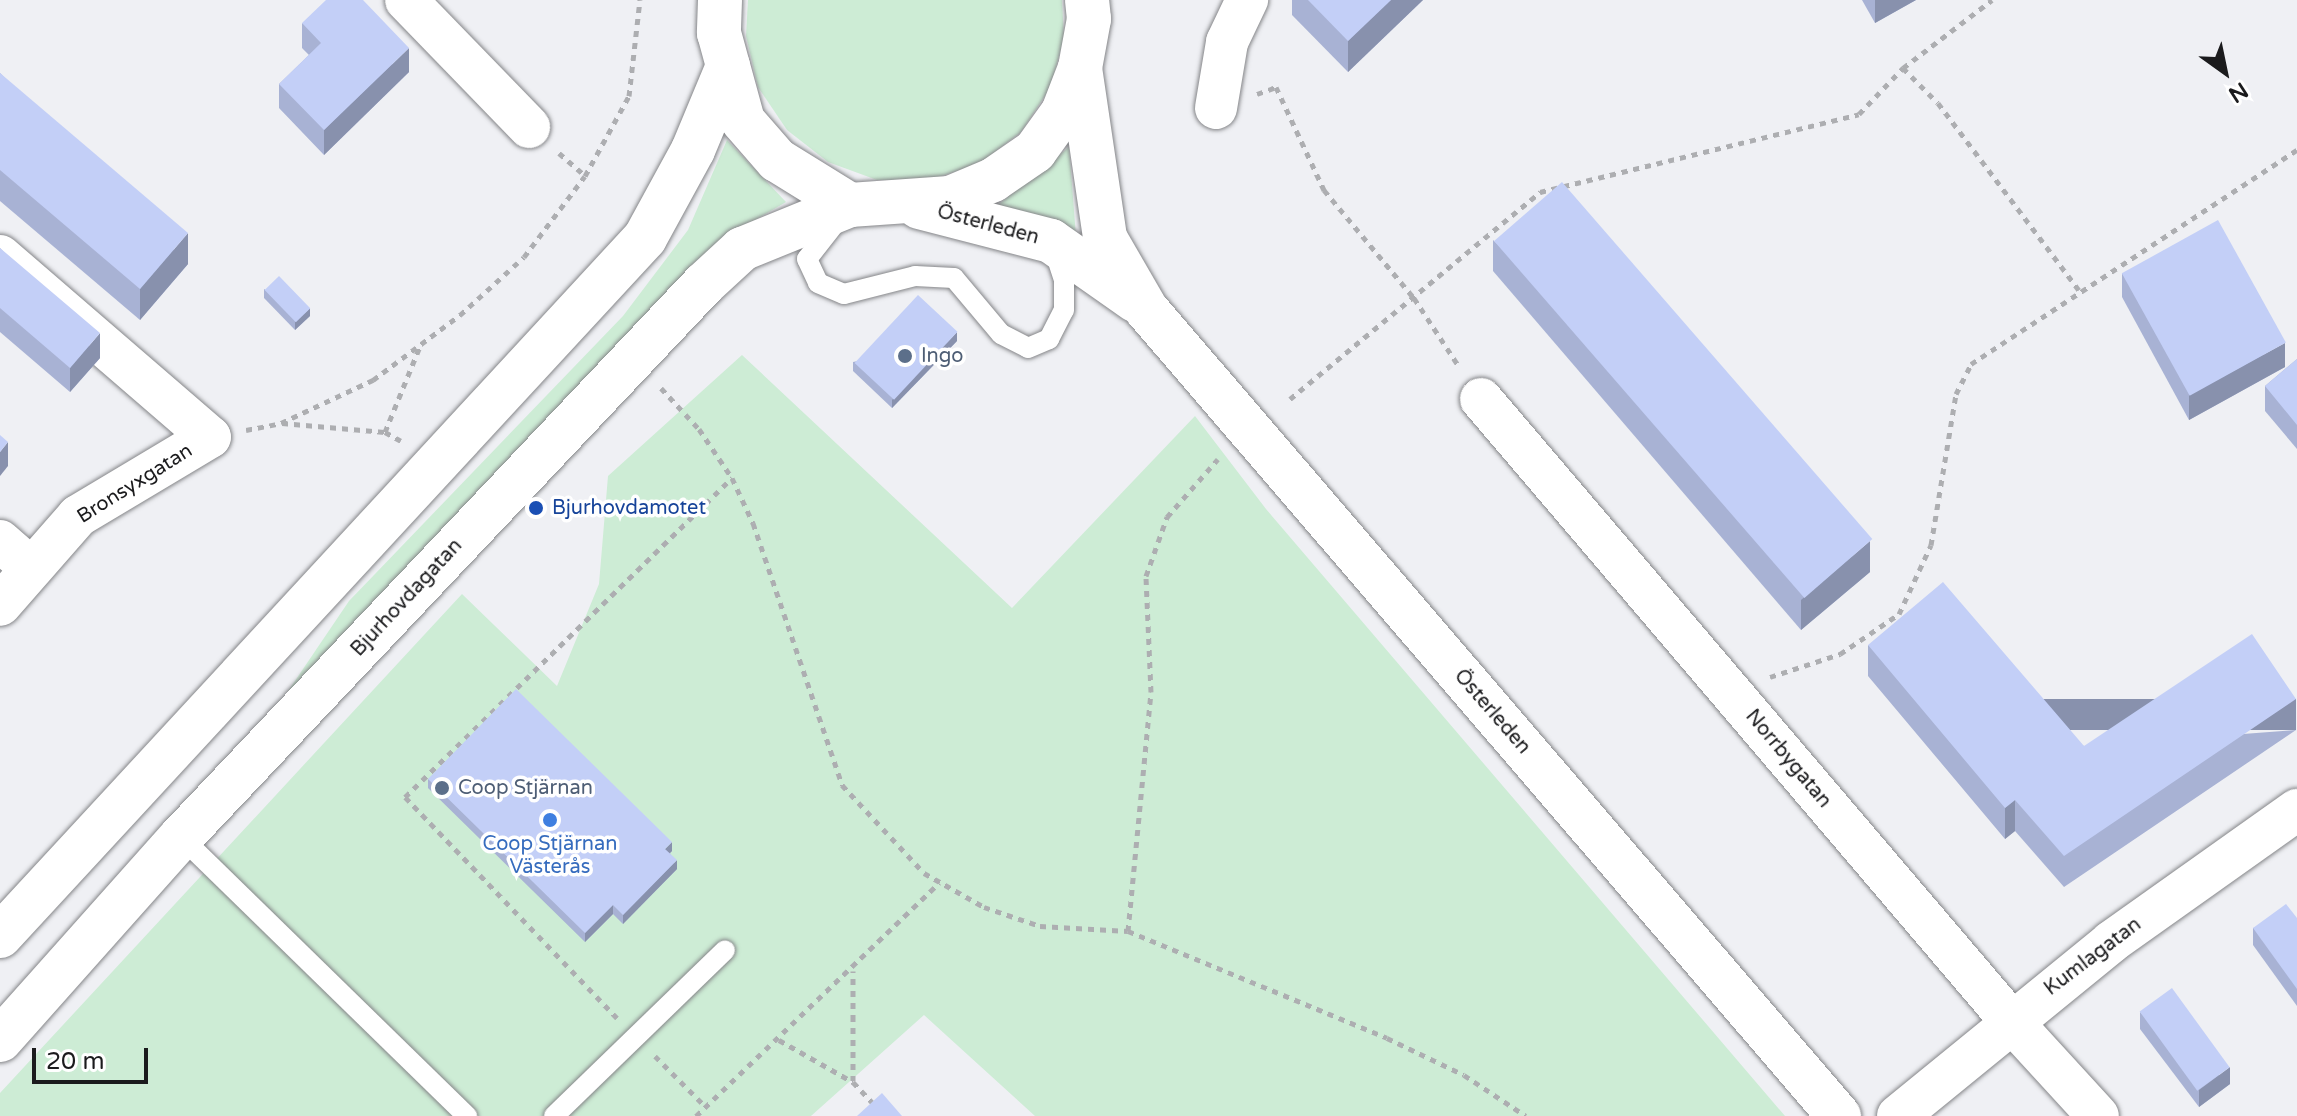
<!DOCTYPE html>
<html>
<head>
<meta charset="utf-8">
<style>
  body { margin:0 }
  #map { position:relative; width:2297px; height:1116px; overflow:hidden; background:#eff0f4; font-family:"Varela Round",sans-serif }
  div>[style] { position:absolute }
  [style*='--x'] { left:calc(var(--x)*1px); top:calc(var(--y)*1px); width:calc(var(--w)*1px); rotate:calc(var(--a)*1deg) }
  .green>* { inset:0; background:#cdecd5 }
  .path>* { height:5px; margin-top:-2.5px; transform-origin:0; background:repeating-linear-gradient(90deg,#adaeb1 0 6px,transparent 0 12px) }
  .roads { filter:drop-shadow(0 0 2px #848588) drop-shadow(0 0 2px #848588) }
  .lane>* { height:20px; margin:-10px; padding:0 10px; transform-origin:10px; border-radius:10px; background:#fff }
  .street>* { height:42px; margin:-21px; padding:0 21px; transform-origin:21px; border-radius:21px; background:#fff }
  .secondary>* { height:44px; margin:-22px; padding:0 22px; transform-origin:22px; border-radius:22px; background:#fff }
  .wall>* { inset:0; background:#a8b2d4 }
  .shaded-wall>* { inset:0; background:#8891ad; transform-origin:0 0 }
  .building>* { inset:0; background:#c3cff7; transform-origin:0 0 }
  .dots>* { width:22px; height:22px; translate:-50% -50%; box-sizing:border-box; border:4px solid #fff; border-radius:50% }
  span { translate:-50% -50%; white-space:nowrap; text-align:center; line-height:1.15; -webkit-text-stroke:7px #fff; paint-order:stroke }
  .street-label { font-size:20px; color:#1b1b1d }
  .service-label { font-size:20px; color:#4e5e75 }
  .left { translate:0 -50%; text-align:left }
  .transit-label { font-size:20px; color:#164399 }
  .shop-label { font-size:20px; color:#366cbe }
  .north { position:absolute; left:2185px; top:32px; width:80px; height:80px; -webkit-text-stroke:6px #fff; paint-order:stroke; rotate:147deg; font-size:22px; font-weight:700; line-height:32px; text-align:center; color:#1b1b1d }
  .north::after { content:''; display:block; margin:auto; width:28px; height:36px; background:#1b1b1d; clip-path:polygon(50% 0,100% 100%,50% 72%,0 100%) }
  .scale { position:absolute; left:32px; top:1048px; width:116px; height:36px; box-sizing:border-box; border:4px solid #1b1b1d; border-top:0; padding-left:10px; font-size:24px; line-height:28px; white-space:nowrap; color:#1b1b1d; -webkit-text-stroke:6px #fff; paint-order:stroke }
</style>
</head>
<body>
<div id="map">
  <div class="green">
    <i style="clip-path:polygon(748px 0,1062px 0,1064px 38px,1050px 88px,1021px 132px,979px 164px,929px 180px,877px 180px,828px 162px,787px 130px,758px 87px,746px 36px)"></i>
    <i style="clip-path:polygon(727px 140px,786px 202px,738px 230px,280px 703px,349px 601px,623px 316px,688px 230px)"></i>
    <i style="clip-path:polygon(1069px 147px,1076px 236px,998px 205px)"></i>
    <i style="clip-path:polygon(742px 355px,1012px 608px,1195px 416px,1266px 509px,1785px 1116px,1035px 1116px,924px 1015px,811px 1116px,0 1116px,0 1093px,462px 594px,557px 686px,599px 584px,608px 476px)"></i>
  </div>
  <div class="path">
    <i style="--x:1903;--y:68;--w:49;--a:45"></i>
    <i style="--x:1938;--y:103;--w:234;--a:53"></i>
    <i style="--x:1257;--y:94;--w:20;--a:-20"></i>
    <i style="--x:1276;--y:87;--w:114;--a:65"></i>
    <i style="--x:1324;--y:190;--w:141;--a:50.2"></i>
    <i style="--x:1414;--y:298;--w:80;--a:56.7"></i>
    <i style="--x:559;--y:153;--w:35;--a:41"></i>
    <i style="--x:661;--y:388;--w:56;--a:47.2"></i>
    <i style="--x:699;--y:429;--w:59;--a:56"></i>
    <i style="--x:732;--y:478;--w:50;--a:65"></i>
    <i style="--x:753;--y:523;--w:277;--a:71.2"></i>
    <i style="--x:842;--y:785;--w:120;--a:47"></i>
    <i style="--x:924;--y:873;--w:69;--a:29.5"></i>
    <i style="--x:984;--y:907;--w:59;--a:18.7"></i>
    <i style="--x:1040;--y:926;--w:88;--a:3.3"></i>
    <i style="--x:1128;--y:931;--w:280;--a:22.4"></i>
    <i style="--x:1387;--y:1038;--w:85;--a:25.7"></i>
    <i style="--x:1464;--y:1075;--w:74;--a:33.5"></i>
    <i style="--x:1290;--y:399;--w:325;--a:-39.6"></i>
    <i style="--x:1540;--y:192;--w:328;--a:-13.7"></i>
    <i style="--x:1859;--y:114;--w:64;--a:-46.3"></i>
    <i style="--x:1903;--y:68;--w:112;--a:-37.4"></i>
    <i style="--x:282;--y:423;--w:103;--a:5"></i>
    <i style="--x:385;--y:432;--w:18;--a:29"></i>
    <i style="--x:246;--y:430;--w:36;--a:-11"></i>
    <i style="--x:281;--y:423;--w:102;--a:-25.1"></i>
    <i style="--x:373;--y:380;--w:109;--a:-36.8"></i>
    <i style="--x:460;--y:315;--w:86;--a:-42.2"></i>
    <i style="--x:524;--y:257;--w:101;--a:-53"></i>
    <i style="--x:585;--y:176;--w:91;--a:-61.2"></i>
    <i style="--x:629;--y:96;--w:97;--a:-83.5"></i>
    <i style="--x:385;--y:432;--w:95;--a:-67.8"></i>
    <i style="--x:1770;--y:677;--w:74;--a:-18.2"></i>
    <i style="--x:1840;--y:654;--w:71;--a:-34.1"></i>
    <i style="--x:1899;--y:614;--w:76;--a:-65.1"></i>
    <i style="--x:1931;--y:545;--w:153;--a:-80.6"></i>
    <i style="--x:1956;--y:394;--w:34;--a:-63"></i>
    <i style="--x:1971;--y:364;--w:390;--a:-33.3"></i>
    <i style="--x:1128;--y:931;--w:240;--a:-84.5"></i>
    <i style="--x:1151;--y:692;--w:116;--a:-92.5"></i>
    <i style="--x:1146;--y:576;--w:63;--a:-70.4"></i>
    <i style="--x:1167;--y:517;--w:77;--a:-48.7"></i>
    <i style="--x:617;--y:1018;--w:306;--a:-133.8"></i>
    <i style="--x:405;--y:797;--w:457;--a:-44.3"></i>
    <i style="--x:779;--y:1040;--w:85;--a:29.6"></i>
    <i style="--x:853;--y:1082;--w:47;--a:46.7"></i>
    <i style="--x:655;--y:1056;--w:72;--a:45"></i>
    <i style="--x:853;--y:1081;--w:110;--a:-90"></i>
    <i style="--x:696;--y:1116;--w:337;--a:-43.8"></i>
  </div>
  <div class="roads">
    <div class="lane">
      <i style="--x:836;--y:222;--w:47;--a:128.1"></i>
      <i style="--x:807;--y:259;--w:26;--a:65"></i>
      <i style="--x:818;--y:283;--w:28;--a:23"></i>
      <i style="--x:844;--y:294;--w:73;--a:-14.2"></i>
      <i style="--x:915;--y:276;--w:39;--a:3"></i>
      <i style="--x:954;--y:278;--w:73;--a:50"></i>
      <i style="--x:1001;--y:334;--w:30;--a:27"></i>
      <i style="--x:1028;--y:348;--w:23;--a:-23"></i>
      <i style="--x:1049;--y:339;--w:33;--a:-63"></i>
      <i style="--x:1064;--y:310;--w:30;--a:-90"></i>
      <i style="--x:1064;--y:280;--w:28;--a:-108"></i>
      <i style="--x:181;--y:837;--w:400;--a:44.3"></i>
      <i style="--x:554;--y:1116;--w:238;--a:-44.1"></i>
    </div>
    <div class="street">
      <i style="--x:406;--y:0;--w:177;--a:45.9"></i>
      <i style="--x:1216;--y:108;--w:67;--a:-80.5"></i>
      <i style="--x:1227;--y:42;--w:47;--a:-64.5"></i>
      <i style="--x:0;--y:256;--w:277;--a:40.8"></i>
      <i style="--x:210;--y:437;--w:154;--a:149.1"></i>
      <i style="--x:78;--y:516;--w:118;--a:131.2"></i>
      <i style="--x:1481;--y:399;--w:816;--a:49.57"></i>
      <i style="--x:2010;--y:1020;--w:130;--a:47.5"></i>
      <i style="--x:0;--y:541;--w:41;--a:41.1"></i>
      <i style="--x:1898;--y:1116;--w:275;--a:-39.2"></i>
      <i style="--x:2111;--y:942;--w:228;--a:-35.4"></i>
    </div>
    <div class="secondary">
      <i style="--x:720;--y:0;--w:33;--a:92"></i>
      <i style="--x:719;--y:33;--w:91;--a:74.7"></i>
      <i style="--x:743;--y:121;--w:52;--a:48.9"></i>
      <i style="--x:777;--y:160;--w:86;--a:31.7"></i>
      <i style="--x:850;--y:205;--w:100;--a:-4"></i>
      <i style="--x:950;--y:198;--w:47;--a:-22.7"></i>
      <i style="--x:993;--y:180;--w:51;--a:-34.6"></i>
      <i style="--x:1035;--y:151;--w:48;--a:-54.3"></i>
      <i style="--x:1063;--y:112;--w:47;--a:-68.9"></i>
      <i style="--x:1080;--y:68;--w:50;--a:-79.6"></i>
      <i style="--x:1089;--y:19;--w:19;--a:-96"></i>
      <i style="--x:1080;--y:68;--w:172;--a:81.6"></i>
      <i style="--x:1105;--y:238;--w:82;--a:60"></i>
      <i style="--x:1146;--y:309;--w:1064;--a:49.35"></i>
      <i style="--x:919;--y:207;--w:136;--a:14.4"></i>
      <i style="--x:1051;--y:241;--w:103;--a:35.1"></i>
      <i style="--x:0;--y:936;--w:950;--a:-47.26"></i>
      <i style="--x:645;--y:238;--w:100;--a:-61.4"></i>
      <i style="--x:693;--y:150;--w:91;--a:-67.4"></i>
      <i style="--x:0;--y:1040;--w:272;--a:-48.3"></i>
      <i style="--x:181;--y:837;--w:761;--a:-46.6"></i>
      <i style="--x:704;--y:284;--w:52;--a:-42.6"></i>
      <i style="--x:742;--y:249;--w:117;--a:-22.2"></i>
    </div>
  </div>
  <div class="wall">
    <i style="clip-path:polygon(1292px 0,1423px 0,1348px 72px,1292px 15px)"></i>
    <i style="clip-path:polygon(1862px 0,1916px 0,1875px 23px)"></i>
    <i style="clip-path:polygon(302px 23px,409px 72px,324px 155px,279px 108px,279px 84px,309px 55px,302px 48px)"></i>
    <i style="clip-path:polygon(0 73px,188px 264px,140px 320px,0 201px)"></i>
    <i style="clip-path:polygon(1493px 240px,1870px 572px,1801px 630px,1493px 271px)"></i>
    <i style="clip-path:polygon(0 248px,100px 358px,70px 392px,0 332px)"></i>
    <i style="clip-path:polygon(2122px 273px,2285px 367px,2189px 420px,2122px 297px)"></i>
    <i style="clip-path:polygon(264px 289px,310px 316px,295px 330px,264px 298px)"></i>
    <i style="clip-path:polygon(957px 341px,892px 408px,853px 371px,853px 362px)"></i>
    <i style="clip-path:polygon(2297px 359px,2297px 449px,2265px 411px,2265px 386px)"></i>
    <i style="clip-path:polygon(1868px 645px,2084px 746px,2296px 730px,2064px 887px,2015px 831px,2005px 839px,1868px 676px)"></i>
    <i style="clip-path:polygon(428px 779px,672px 851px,670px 853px,677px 869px,623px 924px,613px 914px,585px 942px,428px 788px)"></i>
    <i style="clip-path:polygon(2297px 918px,2297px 1006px,2253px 945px,2253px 928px)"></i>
    <i style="clip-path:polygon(2140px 1012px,2230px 1084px,2199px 1107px,2140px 1029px)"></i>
  </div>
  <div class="shaded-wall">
    <i style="clip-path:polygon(1391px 0,1423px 0,1348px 72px,1348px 41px)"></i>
    <i style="clip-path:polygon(1875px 0,1916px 0,1875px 23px)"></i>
    <i style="clip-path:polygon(409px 48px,409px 72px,324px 155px,324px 130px)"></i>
    <i style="clip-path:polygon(188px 233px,188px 264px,140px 320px,140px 289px)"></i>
    <i style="clip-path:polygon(310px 308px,310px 316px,295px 330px,295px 322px)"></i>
    <i style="clip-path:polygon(957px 332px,957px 341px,892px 408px,892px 400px)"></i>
    <i style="clip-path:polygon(100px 333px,100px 358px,70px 392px,70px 368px)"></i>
    <i style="clip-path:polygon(2285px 343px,2285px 367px,2189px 420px,2189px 395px)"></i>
    <i style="clip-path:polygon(8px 442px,8px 466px,0 476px,0 452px)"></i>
    <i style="clip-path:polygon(1870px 541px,1870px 572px,1801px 630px,1801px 600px)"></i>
    <i style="left:2296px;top:699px;width:31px;height:280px;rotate:90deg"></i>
    <i style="clip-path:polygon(2015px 800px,2015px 831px,2005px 839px,2005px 808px)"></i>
    <i style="clip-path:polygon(672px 842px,672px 851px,665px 858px,665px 849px)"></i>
    <i style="clip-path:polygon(677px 860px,677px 869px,623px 924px,623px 915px)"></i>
    <i style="clip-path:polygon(613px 905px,613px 914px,585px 942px,585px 933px)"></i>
    <i style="clip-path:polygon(2230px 1067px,2230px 1084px,2199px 1107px,2199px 1090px)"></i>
  </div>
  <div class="building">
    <i style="clip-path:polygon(326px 0,363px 0,409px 48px,324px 130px,279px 84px,321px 43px,302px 23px)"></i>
    <i style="clip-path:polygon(1308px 0,1391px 0,1348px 41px)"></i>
    <i style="clip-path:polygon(0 73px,188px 233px,140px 289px,0 170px)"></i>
    <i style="left:1562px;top:182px;width:473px;height:90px;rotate:49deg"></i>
    <i style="left:2218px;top:220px;width:140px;height:110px;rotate:61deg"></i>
    <i style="clip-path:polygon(0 248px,100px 333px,70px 368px,0 308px)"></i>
    <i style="left:279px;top:276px;width:45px;height:20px;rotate:46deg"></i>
    <i style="left:918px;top:295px;width:54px;height:93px;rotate:43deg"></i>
    <i style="clip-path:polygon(2297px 359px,2297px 425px,2265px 386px)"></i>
    <i style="clip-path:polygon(0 435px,8px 442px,0 452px)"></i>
    <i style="clip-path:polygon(1943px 582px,2084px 746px,2252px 634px,2296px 699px,2064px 856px,2015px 800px,2005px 808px,1868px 645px)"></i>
    <i style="clip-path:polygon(516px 689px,672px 842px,665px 849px,677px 860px,623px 915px,613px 905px,585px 933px,428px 779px)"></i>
    <i style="clip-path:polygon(2286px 904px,2297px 918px,2297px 989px,2253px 928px)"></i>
    <i style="left:2172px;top:988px;width:98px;height:40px;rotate:54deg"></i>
    <i style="clip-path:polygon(882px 1093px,902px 1116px,857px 1116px)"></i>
  </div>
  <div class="dots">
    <i style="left:905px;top:356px;background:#5c6f8a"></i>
    <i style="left:536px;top:508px;background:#1a4fb4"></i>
    <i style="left:442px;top:788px;background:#5c6f8a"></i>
    <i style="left:550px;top:820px;background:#3f7fe0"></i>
  </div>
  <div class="street-label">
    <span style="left:988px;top:225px;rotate:15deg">Österleden</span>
    <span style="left:135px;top:484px;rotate:-32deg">Bronsyxgatan</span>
    <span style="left:407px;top:598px;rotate:-47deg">Bjurhovdagatan</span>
    <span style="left:1492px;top:712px;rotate:49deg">Österleden</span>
    <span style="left:1788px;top:759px;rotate:50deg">Norrbygatan</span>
    <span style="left:2093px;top:957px;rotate:-37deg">Kumlagatan</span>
  </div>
  <div class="service-label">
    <span class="left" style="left:921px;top:356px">Ingo</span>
    <span class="left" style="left:458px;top:788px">Coop Stjärnan</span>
  </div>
  <div class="transit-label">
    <span class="left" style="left:552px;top:508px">Bjurhovdamotet</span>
  </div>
  <div class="shop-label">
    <span style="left:550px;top:856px">Coop Stjärnan<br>Västerås</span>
  </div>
  <div class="north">N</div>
  <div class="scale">20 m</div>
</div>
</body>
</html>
